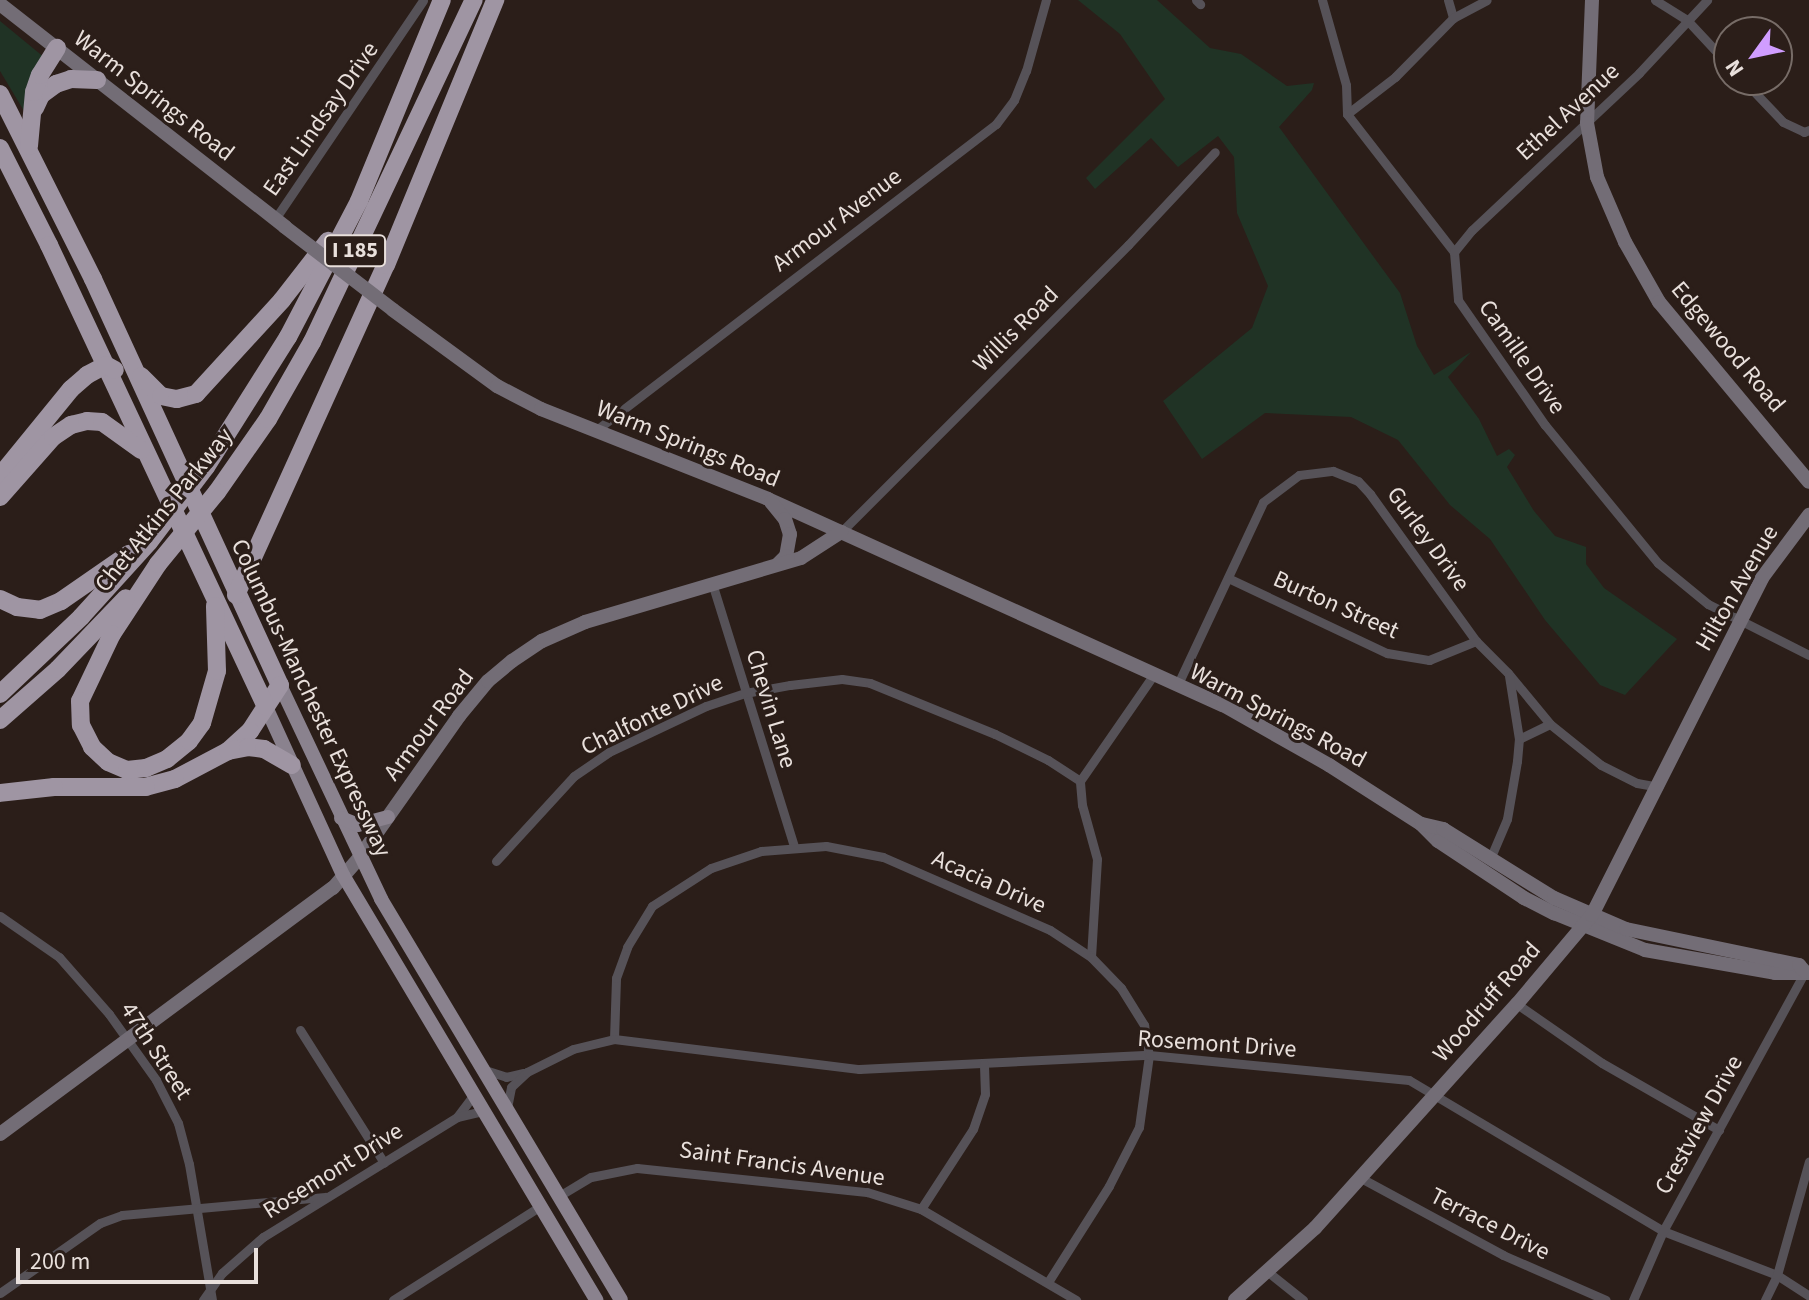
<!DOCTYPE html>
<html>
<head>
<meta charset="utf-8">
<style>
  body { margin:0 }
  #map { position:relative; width:1809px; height:1300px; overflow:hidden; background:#2b1e19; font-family:"Source Sans 3",sans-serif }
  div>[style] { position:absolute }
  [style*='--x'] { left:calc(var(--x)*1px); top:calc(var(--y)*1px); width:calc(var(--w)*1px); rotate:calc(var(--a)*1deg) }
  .green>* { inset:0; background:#203325 }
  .street>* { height:9px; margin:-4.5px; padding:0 4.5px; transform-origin:4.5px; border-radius:4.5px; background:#565258 }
  .secondary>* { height:14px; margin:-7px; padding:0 7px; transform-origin:7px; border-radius:7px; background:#736d76 }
  .primary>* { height:14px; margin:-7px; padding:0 7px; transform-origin:7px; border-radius:7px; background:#8a828e }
  .highway>* { height:18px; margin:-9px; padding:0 9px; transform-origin:9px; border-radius:9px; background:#9f95a3 }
  .secondary-bridge>* { height:14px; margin:-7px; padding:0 7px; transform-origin:7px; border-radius:7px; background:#736d76 }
  .highway-bridge>* { height:18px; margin:-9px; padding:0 9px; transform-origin:9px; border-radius:9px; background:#9f95a3 }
  span { translate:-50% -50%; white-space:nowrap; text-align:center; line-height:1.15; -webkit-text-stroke:6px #2b1e19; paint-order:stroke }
  .shield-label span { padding:2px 6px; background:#2b1e19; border:2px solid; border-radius:6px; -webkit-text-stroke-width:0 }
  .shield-label { font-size:22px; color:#e9e0dc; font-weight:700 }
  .street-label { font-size:24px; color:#e9e0dc }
  .north { position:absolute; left:1713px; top:16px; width:80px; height:80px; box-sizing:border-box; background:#2b1e19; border:2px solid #776c67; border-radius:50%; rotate:237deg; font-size:22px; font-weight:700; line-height:32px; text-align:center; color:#e9e0dc }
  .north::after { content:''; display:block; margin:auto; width:28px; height:36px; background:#d09dff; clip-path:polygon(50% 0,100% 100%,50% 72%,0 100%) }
  .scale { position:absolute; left:16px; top:1248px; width:242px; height:36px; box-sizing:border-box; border:4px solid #e9e0dc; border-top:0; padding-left:10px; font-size:24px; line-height:28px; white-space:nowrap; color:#e9e0dc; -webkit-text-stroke:6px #2b1e19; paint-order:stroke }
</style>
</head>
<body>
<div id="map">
  <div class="green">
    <i style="clip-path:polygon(1078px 0,1157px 0,1210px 48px,1241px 54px,1287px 86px,1314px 83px,1312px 90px,1279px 127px,1400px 293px,1417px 346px,1434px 375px,1471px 352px,1448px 377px,1479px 419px,1497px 456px,1509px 449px,1515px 455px,1507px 467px,1534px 511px,1555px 536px,1586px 547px,1586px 564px,1604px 588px,1677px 639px,1625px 695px,1600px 685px,1545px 620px,1490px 539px,1450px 505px,1398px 440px,1351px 417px,1265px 413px,1202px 459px,1163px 401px,1252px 328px,1268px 286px,1237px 213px,1234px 157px,1218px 136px,1178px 167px,1151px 138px,1095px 189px,1086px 178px,1165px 99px,1120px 34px)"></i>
    <i style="clip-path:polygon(0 21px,45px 58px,24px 111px,0 71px)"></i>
  </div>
  <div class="street">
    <i style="--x:1196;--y:0;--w:6;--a:45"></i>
    <i style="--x:1322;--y:0;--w:88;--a:74.2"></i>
    <i style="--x:1346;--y:85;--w:29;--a:88"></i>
    <i style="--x:1347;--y:114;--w:175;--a:52.2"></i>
    <i style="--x:1454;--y:252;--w:48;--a:85.2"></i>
    <i style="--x:1458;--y:300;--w:152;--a:55.2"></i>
    <i style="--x:1545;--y:425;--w:178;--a:50.7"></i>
    <i style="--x:1658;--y:563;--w:65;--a:39.4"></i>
    <i style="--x:1708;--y:604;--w:113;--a:26.8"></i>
    <i style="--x:1448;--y:0;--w:19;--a:74"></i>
    <i style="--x:1655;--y:0;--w:38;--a:32"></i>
    <i style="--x:1687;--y:20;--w:62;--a:47"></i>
    <i style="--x:1743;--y:80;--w:58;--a:46.4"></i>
    <i style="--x:1783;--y:122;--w:23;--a:25"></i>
    <i style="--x:1804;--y:132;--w:5;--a:-22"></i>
    <i style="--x:1347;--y:114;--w:61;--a:-37.6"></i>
    <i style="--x:1395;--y:77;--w:83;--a:-45.5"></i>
    <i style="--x:1453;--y:18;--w:38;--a:-28"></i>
    <i style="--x:275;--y:219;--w:264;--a:-55.9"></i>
    <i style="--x:1454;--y:252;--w:28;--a:-51"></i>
    <i style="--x:1472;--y:230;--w:229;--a:-43.2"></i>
    <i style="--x:1639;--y:73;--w:100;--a:-47"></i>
    <i style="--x:595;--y:431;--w:505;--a:-37.44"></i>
    <i style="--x:996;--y:124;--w:30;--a:-53"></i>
    <i style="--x:1014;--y:100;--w:31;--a:-68"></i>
    <i style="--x:1026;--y:71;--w:74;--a:-74.3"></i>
    <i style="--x:841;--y:532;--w:406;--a:-45"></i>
    <i style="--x:1128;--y:245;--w:127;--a:-46.9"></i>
    <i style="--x:1228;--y:578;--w:176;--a:25.3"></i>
    <i style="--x:1387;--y:653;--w:43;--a:9.5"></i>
    <i style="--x:1429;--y:660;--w:51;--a:-22"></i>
    <i style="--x:712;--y:583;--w:276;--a:72.7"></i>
    <i style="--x:1177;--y:686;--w:203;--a:-64.9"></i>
    <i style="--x:1263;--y:502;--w:45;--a:-36.9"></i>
    <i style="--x:1299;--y:475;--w:34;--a:-7"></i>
    <i style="--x:1333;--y:471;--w:27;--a:22"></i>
    <i style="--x:1358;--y:481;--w:18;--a:47"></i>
    <i style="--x:1370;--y:494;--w:181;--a:54.2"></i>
    <i style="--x:1476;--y:641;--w:45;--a:45"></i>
    <i style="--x:1508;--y:673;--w:66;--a:50.5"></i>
    <i style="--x:1550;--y:724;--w:65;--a:38.8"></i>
    <i style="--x:1601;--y:765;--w:40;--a:26.6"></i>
    <i style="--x:1637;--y:783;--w:22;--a:10"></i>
    <i style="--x:1519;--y:739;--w:34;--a:-26"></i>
    <i style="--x:1490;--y:859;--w:43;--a:-67"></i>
    <i style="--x:1507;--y:819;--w:59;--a:-80.2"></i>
    <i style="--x:1517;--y:761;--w:22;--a:-85"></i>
    <i style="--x:1519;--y:739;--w:64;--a:-99"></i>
    <i style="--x:496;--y:861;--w:115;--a:-47.5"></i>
    <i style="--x:574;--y:776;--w:42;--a:-34.4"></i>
    <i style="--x:609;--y:752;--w:107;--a:-25.4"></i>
    <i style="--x:706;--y:706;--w:41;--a:-18.4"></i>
    <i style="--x:745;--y:693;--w:46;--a:-10.1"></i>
    <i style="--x:790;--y:685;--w:52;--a:-6.6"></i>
    <i style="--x:842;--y:679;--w:28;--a:8"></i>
    <i style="--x:870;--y:683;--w:135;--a:22.2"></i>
    <i style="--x:995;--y:734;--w:59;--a:26.1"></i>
    <i style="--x:1048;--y:760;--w:38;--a:33"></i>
    <i style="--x:0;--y:916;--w:72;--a:34.8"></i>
    <i style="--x:59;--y:957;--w:76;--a:48.7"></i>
    <i style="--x:109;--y:1014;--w:81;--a:54.5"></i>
    <i style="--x:156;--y:1080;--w:48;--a:62.9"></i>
    <i style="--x:178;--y:1123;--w:42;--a:75"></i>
    <i style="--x:189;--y:1164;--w:138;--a:80.4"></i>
    <i style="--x:1091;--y:957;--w:98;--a:-86.5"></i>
    <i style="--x:1097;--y:859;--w:56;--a:-105.5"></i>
    <i style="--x:1082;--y:805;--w:24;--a:-95"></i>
    <i style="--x:1080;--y:781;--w:130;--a:-55.3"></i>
    <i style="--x:1517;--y:1004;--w:103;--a:34.8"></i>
    <i style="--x:1602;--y:1063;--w:135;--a:29.8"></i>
    <i style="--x:300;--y:1030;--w:157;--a:57.7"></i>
    <i style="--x:614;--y:1039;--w:61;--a:-88.1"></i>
    <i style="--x:616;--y:978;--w:33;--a:-70"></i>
    <i style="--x:627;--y:947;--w:48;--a:-58.6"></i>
    <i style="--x:652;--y:906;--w:70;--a:-32.8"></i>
    <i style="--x:711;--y:868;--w:53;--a:-18.8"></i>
    <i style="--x:761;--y:851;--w:65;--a:-4.4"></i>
    <i style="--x:826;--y:846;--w:58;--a:10.9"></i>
    <i style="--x:883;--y:857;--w:182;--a:23.6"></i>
    <i style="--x:1050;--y:930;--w:49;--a:33.4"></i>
    <i style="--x:1091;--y:957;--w:43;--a:45.9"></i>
    <i style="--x:1121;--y:988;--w:44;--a:58.1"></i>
    <i style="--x:1144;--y:1025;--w:30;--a:81"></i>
    <i style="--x:1149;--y:1055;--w:73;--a:97.9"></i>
    <i style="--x:1139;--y:1127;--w:66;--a:117"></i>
    <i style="--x:1109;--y:1186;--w:114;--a:122.4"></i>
    <i style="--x:485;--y:1070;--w:22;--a:18"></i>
    <i style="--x:506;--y:1077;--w:18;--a:-13"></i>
    <i style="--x:507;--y:1108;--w:21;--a:-79"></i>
    <i style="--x:511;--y:1087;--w:22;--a:-43"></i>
    <i style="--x:527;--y:1072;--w:51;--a:-26.6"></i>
    <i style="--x:573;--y:1049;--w:42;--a:-13.7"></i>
    <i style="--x:614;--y:1039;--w:247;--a:7"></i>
    <i style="--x:859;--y:1069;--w:290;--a:-2.8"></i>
    <i style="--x:1149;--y:1055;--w:261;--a:5.5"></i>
    <i style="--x:1409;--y:1080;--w:295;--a:30.7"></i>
    <i style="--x:1663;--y:1231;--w:122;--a:21.1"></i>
    <i style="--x:1777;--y:1275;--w:38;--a:33"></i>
    <i style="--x:457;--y:1117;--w:26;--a:-53"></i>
    <i style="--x:1359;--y:1177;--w:164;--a:28.4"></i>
    <i style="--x:1503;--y:1255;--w:112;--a:23.6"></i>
    <i style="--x:559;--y:1196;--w:37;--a:-31"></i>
    <i style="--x:591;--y:1177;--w:47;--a:-11.1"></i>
    <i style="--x:637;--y:1168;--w:231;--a:6"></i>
    <i style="--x:867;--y:1192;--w:57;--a:17.5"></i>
    <i style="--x:921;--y:1209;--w:180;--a:30.4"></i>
    <i style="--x:921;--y:1209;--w:95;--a:-57"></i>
    <i style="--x:973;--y:1129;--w:37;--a:-71"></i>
    <i style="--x:985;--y:1094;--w:30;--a:-92"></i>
    <i style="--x:1268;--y:1272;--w:45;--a:38.7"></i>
    <i style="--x:0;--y:1293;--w:122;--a:-35"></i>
    <i style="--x:100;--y:1223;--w:23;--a:-20"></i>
    <i style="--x:122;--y:1215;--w:204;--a:-5.1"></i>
    <i style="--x:203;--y:1300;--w:33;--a:-55"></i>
    <i style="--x:222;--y:1273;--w:55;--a:-41.3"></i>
    <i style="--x:263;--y:1237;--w:228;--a:-31.7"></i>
    <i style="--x:457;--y:1117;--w:26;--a:-13"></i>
    <i style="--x:393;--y:1300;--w:173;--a:-32.5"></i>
    <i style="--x:1633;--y:1300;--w:75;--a:-66.5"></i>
    <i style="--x:1663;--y:1231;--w:295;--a:-61.3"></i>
    <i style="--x:1765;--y:1300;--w:28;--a:-64"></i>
    <i style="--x:1777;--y:1275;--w:118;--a:-74.3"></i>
  </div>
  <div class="secondary">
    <i style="--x:1592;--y:0;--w:123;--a:92.3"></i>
    <i style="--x:1587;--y:123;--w:55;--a:79.5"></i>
    <i style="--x:1597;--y:177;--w:71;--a:66.7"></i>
    <i style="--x:1625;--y:242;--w:69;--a:60.5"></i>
    <i style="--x:1659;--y:302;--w:234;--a:50.2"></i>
    <i style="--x:0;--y:4;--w:362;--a:38"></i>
    <i style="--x:393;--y:310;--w:129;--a:36.2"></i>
    <i style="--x:497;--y:386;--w:50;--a:27.6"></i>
    <i style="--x:541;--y:409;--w:244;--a:21.6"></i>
    <i style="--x:768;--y:499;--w:499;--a:24.4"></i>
    <i style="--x:1223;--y:705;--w:122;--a:29.5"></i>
    <i style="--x:1329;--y:765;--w:109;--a:32.7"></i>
    <i style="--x:1421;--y:824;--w:24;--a:45"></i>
    <i style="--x:1438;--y:841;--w:103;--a:33.5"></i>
    <i style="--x:1524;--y:898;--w:34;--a:27"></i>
    <i style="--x:1554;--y:913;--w:98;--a:22.1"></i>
    <i style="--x:1645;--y:950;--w:132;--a:10"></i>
    <i style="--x:1775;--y:973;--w:34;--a:0"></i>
    <i style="--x:771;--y:502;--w:22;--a:51"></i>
    <i style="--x:785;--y:519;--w:16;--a:72"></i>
    <i style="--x:790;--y:534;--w:22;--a:100"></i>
    <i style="--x:786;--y:556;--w:11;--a:135"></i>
    <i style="--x:1422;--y:824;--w:22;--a:13"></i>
    <i style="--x:1443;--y:829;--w:131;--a:31.9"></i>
    <i style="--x:1554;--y:898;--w:78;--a:23.3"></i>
    <i style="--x:1626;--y:929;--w:177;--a:11.8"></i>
    <i style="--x:1799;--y:965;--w:9;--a:49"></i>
    <i style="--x:0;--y:1134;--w:414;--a:-36.5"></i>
    <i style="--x:333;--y:888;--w:40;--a:-49"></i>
    <i style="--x:359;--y:858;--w:174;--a:-54.8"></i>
    <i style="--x:459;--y:716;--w:45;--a:-50.4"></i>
    <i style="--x:488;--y:681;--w:31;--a:-40"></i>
    <i style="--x:512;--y:661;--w:36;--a:-34"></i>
    <i style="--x:542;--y:641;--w:47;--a:-23.8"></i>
    <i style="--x:585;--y:622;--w:225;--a:-16.5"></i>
    <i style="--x:801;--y:558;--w:48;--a:-33"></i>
    <i style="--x:1235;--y:1300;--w:108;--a:-42"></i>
    <i style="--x:1315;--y:1228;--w:302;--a:-48"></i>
    <i style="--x:1517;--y:1004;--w:116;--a:-49.9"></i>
    <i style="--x:1592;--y:915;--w:377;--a:-63.2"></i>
    <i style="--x:1762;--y:578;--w:79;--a:-53.3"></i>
  </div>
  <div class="primary">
    <i style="--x:280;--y:685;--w:237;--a:64.7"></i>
    <i style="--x:381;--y:899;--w:467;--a:59.1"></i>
    <i style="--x:266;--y:707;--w:185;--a:65.4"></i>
    <i style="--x:343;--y:875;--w:495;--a:59.2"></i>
    <i style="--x:341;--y:818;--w:18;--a:22"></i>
    <i style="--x:358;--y:825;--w:31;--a:-15"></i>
  </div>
  <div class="highway">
    <i style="--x:0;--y:94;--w:207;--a:63.3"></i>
    <i style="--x:93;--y:279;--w:447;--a:65.3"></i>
    <i style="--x:280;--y:685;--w:55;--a:123.1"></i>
    <i style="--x:250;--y:731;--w:30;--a:138"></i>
    <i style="--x:228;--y:751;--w:60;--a:152.2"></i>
    <i style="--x:175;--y:779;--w:30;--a:165"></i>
    <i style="--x:146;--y:787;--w:92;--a:180"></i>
    <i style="--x:54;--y:787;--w:54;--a:173.7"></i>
    <i style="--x:35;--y:108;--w:14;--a:-65"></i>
    <i style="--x:41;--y:95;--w:19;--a:-36"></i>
    <i style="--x:56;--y:84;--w:16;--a:-18"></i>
    <i style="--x:71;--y:79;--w:26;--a:2"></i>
    <i style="--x:29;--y:146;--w:54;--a:-84.7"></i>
    <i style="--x:34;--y:92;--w:18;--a:-71"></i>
    <i style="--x:40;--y:75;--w:32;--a:-58"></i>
    <i style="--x:0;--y:148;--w:109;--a:63.2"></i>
    <i style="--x:49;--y:245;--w:510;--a:64.84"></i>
    <i style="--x:141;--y:376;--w:28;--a:45"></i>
    <i style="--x:161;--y:396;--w:16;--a:11"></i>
    <i style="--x:177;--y:399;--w:20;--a:-15"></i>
    <i style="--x:196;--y:394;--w:127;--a:-47.5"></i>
    <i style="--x:282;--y:300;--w:75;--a:-52.1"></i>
    <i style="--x:206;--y:467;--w:154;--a:-57.8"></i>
    <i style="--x:288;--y:337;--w:153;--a:-62.4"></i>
    <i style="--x:359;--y:201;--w:217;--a:-67.6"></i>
    <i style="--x:0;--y:476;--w:112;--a:-50.8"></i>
    <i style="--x:71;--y:389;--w:21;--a:-41"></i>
    <i style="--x:87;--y:375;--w:21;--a:-28"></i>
    <i style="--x:106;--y:365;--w:10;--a:29"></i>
    <i style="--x:217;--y:492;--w:89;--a:-55.1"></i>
    <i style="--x:268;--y:419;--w:89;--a:-60.3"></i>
    <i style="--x:312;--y:342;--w:378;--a:-64.7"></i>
    <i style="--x:0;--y:497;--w:80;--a:-48.5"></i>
    <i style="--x:53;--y:437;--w:22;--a:-34"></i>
    <i style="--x:71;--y:425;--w:16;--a:-14"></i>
    <i style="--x:87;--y:421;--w:15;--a:4"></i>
    <i style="--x:102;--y:422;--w:48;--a:35.7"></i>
    <i style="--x:158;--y:564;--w:84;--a:123.3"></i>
    <i style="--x:112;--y:634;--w:74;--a:115.5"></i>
    <i style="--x:80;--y:701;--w:24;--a:88"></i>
    <i style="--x:81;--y:725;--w:25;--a:63"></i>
    <i style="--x:92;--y:747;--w:22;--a:43"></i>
    <i style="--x:108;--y:762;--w:21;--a:23"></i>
    <i style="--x:127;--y:770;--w:19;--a:-6"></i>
    <i style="--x:146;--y:768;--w:23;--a:-23"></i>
    <i style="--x:167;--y:759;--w:28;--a:-39"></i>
    <i style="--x:189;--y:741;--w:22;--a:-54"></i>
    <i style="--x:202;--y:723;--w:54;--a:-73.9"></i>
    <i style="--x:217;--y:671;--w:65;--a:-91.8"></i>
    <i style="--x:236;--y:595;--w:362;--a:-65.6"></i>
    <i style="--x:386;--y:265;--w:287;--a:-67.6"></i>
    <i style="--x:0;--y:599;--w:19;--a:25"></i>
    <i style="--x:17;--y:607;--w:23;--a:7"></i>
    <i style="--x:40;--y:610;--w:23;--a:-23"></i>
    <i style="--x:61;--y:601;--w:83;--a:-34.7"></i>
    <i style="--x:0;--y:694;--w:112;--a:-43.5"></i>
    <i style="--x:81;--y:617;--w:101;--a:-47.8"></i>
    <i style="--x:0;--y:720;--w:77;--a:-41.3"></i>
    <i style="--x:58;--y:669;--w:98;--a:-46.2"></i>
    <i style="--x:228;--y:751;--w:20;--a:-11"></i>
    <i style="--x:248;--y:747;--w:16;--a:7"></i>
    <i style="--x:264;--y:749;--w:32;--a:30"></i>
  </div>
  <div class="secondary-bridge">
    <i style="--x:285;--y:227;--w:136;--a:37.5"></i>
  </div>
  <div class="highway-bridge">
    <i style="--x:149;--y:542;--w:94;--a:-52.8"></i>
    <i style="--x:158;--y:564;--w:93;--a:-50.7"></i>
  </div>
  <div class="shield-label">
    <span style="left:355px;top:251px">I 185</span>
  </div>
  <div class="street-label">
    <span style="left:154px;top:96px;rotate:38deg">Warm Springs Road</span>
    <span style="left:1568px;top:112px;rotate:-43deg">Ethel Avenue</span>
    <span style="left:321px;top:119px;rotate:-55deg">East Lindsay Drive</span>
    <span style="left:837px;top:220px;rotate:-37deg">Armour Avenue</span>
    <span style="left:1016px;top:329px;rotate:-45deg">Willis Road</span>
    <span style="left:1728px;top:347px;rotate:50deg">Edgewood Road</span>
    <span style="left:1522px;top:357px;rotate:55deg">Camille Drive</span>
    <span style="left:688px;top:444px;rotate:22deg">Warm Springs Road</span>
    <span style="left:164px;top:510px;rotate:-51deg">Chet Atkins Parkway</span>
    <span style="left:1428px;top:539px;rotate:54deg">Gurley Drive</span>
    <span style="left:1737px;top:588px;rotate:-60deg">Hilton Avenue</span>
    <span style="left:1336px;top:605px;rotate:24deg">Burton Street</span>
    <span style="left:311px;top:698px;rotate:65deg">Columbus-Manchester Expressway</span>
    <span style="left:771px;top:709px;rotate:73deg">Chevin Lane</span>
    <span style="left:652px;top:715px;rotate:-26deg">Chalfonte Drive</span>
    <span style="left:1278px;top:716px;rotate:28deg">Warm Springs Road</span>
    <span style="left:429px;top:725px;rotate:-53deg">Armour Road</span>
    <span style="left:989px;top:882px;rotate:24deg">Acacia Drive</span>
    <span style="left:1487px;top:1002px;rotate:-49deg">Woodruff Road</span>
    <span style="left:1217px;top:1044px;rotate:4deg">Rosemont Drive</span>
    <span style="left:156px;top:1051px;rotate:57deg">47th Street</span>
    <span style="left:1699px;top:1125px;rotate:-61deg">Crestview Drive</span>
    <span style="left:782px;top:1164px;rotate:8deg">Saint Francis Avenue</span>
    <span style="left:333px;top:1171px;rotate:-32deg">Rosemont Drive</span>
    <span style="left:1490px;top:1224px;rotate:27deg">Terrace Drive</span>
  </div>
  <div class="north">N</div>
  <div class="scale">200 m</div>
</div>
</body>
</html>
